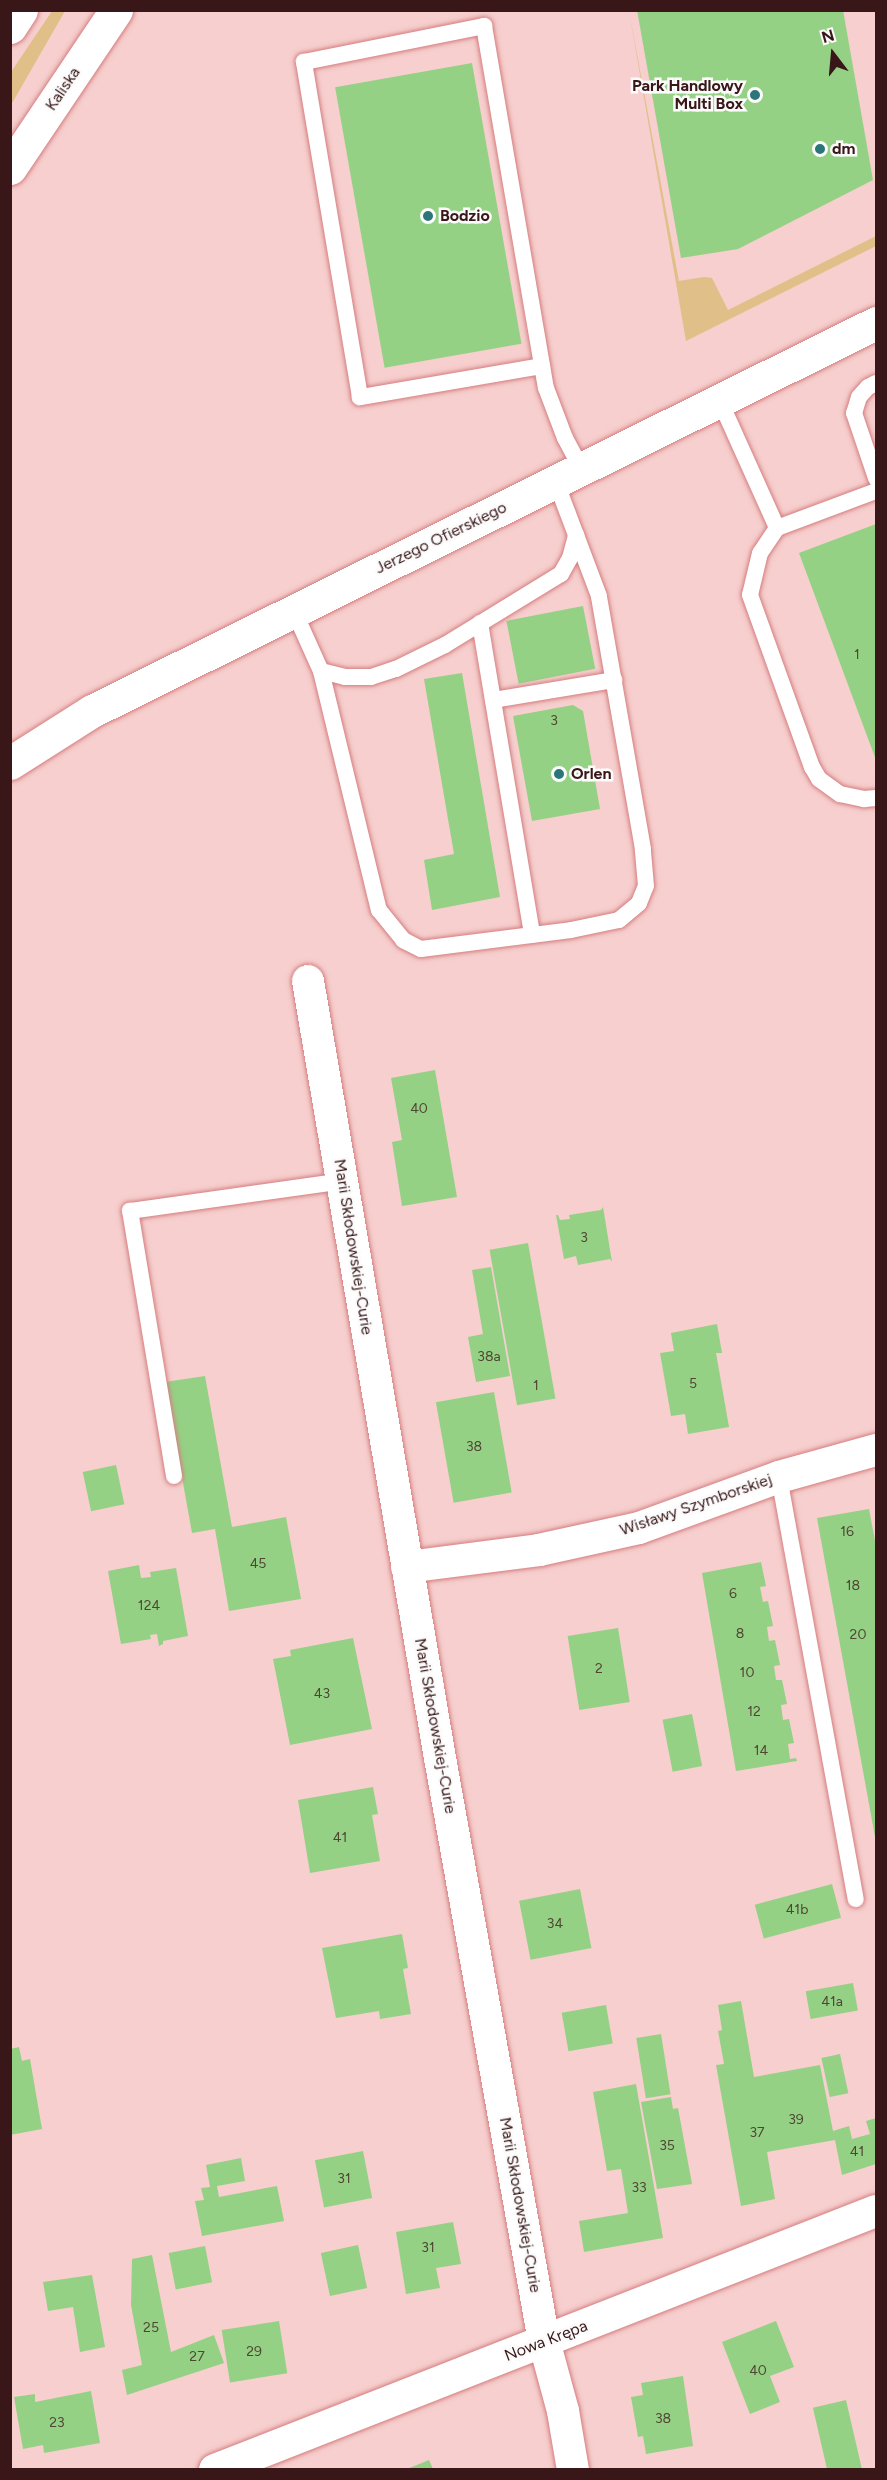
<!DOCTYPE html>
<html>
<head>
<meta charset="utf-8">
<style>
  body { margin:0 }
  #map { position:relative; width:887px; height:2480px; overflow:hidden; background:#f6cfce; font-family:Figtree,sans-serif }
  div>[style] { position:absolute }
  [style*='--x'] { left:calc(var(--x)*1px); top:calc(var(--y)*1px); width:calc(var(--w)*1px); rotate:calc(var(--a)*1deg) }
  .green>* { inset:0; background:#e1bf88 }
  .building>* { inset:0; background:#95d185; transform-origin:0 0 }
  .roads { filter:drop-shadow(0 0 2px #d57d7f) drop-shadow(0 0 2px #d57d7f) }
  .lane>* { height:16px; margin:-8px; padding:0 8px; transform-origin:8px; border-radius:8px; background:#fff }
  .street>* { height:32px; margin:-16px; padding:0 16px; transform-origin:16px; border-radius:16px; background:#fff }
  .secondary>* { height:33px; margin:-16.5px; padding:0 16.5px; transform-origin:16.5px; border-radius:16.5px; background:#fff }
  .primary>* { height:33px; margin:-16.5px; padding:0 16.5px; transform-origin:16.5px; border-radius:16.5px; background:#fff }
  .dots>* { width:16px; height:16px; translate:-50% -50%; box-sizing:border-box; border:3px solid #fbfbfb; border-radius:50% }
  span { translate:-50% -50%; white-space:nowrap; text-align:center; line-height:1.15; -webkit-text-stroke:5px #fbfbfb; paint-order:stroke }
  .number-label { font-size:14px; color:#504633 }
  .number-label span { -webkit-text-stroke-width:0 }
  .poi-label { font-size:16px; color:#391718; font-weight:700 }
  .right { translate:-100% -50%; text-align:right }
  .left { translate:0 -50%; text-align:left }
  .street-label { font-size:16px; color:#391718 }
  .frame { position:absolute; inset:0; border:12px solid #391718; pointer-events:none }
  .north { position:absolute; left:803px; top:24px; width:60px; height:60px; -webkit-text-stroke:4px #fbfbfb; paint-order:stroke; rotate:344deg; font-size:16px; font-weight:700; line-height:24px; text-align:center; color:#391718 }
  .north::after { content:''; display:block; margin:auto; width:21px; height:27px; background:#391718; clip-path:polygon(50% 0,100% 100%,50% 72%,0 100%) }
</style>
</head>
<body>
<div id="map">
  <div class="green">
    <i style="clip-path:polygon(52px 11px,65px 11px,11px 105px,11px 72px)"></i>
    <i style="clip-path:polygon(629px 11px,679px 281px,704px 277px,712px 278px,728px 310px,876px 236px,876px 246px,686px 341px)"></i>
  </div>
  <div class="building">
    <i style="clip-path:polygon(637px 10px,843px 10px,873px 180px,738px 249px,681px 258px)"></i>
    <i style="left:472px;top:63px;width:285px;height:139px;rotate:80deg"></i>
    <i style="clip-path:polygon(876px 524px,876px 760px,799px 553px)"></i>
    <i style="left:583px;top:606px;width:64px;height:78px;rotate:79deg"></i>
    <i style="clip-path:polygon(462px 673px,500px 897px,432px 910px,424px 860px,454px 854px,424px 679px)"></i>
    <i style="clip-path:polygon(573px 705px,583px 711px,600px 809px,532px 821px,513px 716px)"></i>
    <i style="clip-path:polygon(435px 1070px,457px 1197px,402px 1206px,392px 1142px,402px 1140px,391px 1078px)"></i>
    <i style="clip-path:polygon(603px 1207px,612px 1262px,610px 1259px,578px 1265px,576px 1256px,564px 1259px,556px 1215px,558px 1215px,560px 1220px,570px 1219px,569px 1215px,601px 1210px)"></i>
    <i style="left:528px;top:1243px;width:158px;height:39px;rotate:80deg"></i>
    <i style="clip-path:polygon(491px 1267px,510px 1376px,476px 1382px,468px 1337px,483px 1334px,472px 1270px)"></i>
    <i style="clip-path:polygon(717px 1324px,722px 1353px,716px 1353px,729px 1427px,688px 1434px,685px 1414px,671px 1416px,660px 1353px,674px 1351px,671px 1333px)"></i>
    <i style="clip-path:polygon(205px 1376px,232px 1527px,286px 1517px,301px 1599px,229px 1611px,215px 1529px,192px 1533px,165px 1382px)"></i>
    <i style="left:494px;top:1392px;width:102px;height:59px;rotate:80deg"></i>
    <i style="left:116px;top:1465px;width:40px;height:34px;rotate:78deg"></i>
    <i style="clip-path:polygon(869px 1509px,876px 1546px,875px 1837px,817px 1518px)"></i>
    <i style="clip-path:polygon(761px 1562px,766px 1586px,760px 1587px,763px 1602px,768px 1601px,773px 1626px,767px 1627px,769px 1641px,775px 1640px,780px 1665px,774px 1666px,776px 1680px,782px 1680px,787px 1704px,781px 1705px,783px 1720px,789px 1719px,794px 1743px,788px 1744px,790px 1759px,796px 1758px,797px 1761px,736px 1771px,702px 1573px)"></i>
    <i style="clip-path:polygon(139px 1565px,141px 1578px,151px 1577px,150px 1572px,176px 1568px,188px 1636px,163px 1641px,163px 1644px,159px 1646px,157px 1634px,150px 1635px,151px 1639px,121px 1644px,108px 1571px)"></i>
    <i style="left:618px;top:1628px;width:75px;height:51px;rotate:81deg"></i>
    <i style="clip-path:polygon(353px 1638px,372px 1729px,290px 1745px,273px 1659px,291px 1656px,290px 1650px)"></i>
    <i style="left:692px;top:1714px;width:53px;height:30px;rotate:79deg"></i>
    <i style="clip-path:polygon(373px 1787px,378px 1814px,372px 1815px,380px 1861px,310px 1873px,298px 1800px)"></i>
    <i style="left:832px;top:1884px;width:35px;height:80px;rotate:75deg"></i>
    <i style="left:580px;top:1889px;width:60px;height:62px;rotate:79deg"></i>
    <i style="clip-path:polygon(402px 1934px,408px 1968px,403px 1969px,411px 2014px,380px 2019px,379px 2011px,336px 2018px,322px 1948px)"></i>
    <i style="left:853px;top:1983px;width:28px;height:48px;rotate:80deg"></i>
    <i style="clip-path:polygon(741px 2001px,754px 2077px,820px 2065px,833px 2131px,849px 2126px,852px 2139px,870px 2134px,866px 2121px,876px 2118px,876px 2164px,842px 2175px,835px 2140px,767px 2152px,775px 2199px,741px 2206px,716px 2065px,724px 2064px,718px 2031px,722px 2030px,718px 2005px)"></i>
    <i style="left:606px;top:2005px;width:39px;height:45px;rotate:80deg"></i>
    <i style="left:661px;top:2034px;width:61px;height:25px;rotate:81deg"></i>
    <i style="clip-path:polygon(19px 2047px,22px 2061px,30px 2059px,42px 2129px,10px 2135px,10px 2049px)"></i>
    <i style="left:840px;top:2054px;width:40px;height:19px;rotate:78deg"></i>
    <i style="clip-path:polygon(636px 2084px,663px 2238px,584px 2252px,579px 2221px,628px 2213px,621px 2169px,607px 2171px,593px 2092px)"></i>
    <i style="clip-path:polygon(671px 2097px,673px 2109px,678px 2108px,692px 2184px,657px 2189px,641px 2102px)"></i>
    <i style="left:363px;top:2151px;width:48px;height:49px;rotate:79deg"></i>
    <i style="clip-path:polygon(241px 2158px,245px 2181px,217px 2186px,219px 2197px,277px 2186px,284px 2221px,202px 2236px,195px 2201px,204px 2200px,201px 2188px,210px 2187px,206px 2165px)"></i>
    <i style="clip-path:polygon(453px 2222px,461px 2264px,436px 2268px,440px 2288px,406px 2294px,396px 2232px)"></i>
    <i style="left:358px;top:2245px;width:44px;height:38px;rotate:78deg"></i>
    <i style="left:205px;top:2246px;width:37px;height:37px;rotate:79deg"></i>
    <i style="clip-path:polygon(152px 2255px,171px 2352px,214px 2335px,224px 2363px,127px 2395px,122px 2370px,142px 2365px,131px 2305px,132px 2259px)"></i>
    <i style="clip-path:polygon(92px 2275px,105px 2347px,80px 2352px,73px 2307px,48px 2311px,43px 2282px)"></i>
    <i style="left:279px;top:2321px;width:53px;height:58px;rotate:81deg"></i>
    <i style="clip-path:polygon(776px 2321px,794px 2367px,770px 2376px,780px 2402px,750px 2414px,722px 2342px)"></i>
    <i style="clip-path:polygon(683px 2376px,693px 2446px,646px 2454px,643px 2436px,638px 2437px,631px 2397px,643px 2395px,641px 2383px)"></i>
    <i style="clip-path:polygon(91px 2391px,100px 2443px,44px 2453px,43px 2445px,23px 2449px,14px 2397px,35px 2394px,35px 2402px)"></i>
    <i style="left:846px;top:2400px;width:71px;height:34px;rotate:77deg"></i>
    <i style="clip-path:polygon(429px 2460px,433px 2469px,407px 2469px)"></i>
  </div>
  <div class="roads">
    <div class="lane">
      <i style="--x:542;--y:366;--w:185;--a:170.3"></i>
      <i style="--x:360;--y:397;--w:340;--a:-99.5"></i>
      <i style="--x:304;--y:62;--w:184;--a:-11.3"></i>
      <i style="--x:484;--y:26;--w:367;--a:80.3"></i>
      <i style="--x:546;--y:388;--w:53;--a:69.2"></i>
      <i style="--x:565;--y:438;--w:36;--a:62"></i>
      <i style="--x:876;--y:383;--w:9;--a:153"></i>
      <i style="--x:868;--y:387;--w:13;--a:132"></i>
      <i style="--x:859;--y:397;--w:17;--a:107"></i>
      <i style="--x:854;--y:413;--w:69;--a:71.3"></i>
      <i style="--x:720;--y:401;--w:139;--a:65.8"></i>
      <i style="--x:777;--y:528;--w:106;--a:-20.5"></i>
      <i style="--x:777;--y:528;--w:30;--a:124"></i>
      <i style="--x:760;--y:553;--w:43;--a:103.4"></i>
      <i style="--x:750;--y:595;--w:183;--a:70.2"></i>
      <i style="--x:812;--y:767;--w:14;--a:60"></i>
      <i style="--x:819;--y:779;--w:26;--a:36"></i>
      <i style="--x:840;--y:794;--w:25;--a:12"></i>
      <i style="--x:864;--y:799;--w:12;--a:-5"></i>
      <i style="--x:294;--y:611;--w:66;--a:65.8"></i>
      <i style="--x:321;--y:671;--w:25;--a:14"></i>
      <i style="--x:345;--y:677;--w:26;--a:0"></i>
      <i style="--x:371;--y:677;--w:26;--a:-18"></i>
      <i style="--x:396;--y:669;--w:55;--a:-26.1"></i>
      <i style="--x:445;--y:645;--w:136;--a:-31.5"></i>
      <i style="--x:561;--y:574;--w:18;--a:-61"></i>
      <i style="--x:570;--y:558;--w:24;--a:-75"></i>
      <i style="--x:576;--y:535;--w:57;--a:-110.7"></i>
      <i style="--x:480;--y:623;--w:316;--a:80.5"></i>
      <i style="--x:321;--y:671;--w:246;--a:76.4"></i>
      <i style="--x:379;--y:910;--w:38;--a:51"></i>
      <i style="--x:403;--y:940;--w:20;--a:27"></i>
      <i style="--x:421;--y:949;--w:151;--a:-7.2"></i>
      <i style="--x:571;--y:930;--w:49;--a:-11.8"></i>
      <i style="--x:619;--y:920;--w:26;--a:-40"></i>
      <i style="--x:639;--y:903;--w:18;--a:-68"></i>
      <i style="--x:646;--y:886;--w:37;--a:-95"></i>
      <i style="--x:643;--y:849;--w:257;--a:-99.9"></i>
      <i style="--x:599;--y:596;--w:65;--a:-110.7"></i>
      <i style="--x:493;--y:700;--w:123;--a:-9.4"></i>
      <i style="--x:174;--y:1476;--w:269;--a:-99.4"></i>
      <i style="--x:130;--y:1211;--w:215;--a:-8"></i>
      <i style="--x:779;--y:1477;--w:429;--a:79.7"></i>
    </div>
    <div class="street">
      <i style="--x:308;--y:981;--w:788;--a:80.36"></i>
      <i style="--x:440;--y:1758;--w:592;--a:79.89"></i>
      <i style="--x:544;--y:2341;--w:73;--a:74.8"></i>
      <i style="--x:563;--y:2411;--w:60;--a:80.4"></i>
      <i style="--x:407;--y:1567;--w:133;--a:-7.3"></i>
      <i style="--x:539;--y:1550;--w:102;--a:-12.4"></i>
      <i style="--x:639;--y:1528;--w:149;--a:-20"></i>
      <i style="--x:779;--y:1477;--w:101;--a:-15.6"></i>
      <i style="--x:215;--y:2470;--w:710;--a:-21.4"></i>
    </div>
    <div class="secondary">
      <i style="--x:10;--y:763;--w:97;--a:-32.4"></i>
      <i style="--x:92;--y:711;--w:875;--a:-26.33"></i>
    </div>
    <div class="primary">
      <i style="--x:10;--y:27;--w:20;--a:-57"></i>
      <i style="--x:10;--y:168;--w:190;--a:-56.1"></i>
    </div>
  </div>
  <div class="dots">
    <i style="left:755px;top:95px;background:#2c767a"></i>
    <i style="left:820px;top:149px;background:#2c767a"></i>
    <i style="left:428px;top:216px;background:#2c767a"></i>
    <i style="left:559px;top:774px;background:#2c767a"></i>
  </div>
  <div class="number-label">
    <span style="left:857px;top:655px">1</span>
    <span style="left:554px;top:721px">3</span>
    <span style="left:419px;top:1109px">40</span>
    <span style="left:584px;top:1238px">3</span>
    <span style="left:489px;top:1357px">38a</span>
    <span style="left:693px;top:1384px">5</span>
    <span style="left:536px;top:1386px">1</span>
    <span style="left:474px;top:1447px">38</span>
    <span style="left:847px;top:1532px">16</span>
    <span style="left:258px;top:1564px">45</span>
    <span style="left:853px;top:1586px">18</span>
    <span style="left:733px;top:1594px">6</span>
    <span style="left:149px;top:1606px">124</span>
    <span style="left:740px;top:1634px">8</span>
    <span style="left:858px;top:1635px">20</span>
    <span style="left:599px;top:1669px">2</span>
    <span style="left:747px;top:1673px">10</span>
    <span style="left:322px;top:1694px">43</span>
    <span style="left:754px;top:1712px">12</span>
    <span style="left:761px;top:1751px">14</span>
    <span style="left:340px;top:1838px">41</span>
    <span style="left:797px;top:1910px">41b</span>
    <span style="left:555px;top:1924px">34</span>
    <span style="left:832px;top:2002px">41a</span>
    <span style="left:796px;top:2120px">39</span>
    <span style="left:757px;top:2133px">37</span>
    <span style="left:667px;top:2146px">35</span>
    <span style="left:857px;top:2152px">41</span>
    <span style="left:344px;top:2179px">31</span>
    <span style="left:639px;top:2188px">33</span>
    <span style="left:428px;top:2248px">31</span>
    <span style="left:151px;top:2328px">25</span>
    <span style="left:254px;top:2352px">29</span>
    <span style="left:197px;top:2357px">27</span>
    <span style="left:758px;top:2371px">40</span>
    <span style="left:663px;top:2419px">38</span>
    <span style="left:57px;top:2423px">23</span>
  </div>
  <div class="poi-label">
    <span class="right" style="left:743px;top:95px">Park Handlowy<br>Multi Box</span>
    <span class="left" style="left:832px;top:149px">dm</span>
    <span class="left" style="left:440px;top:216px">Bodzio</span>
    <span class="left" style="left:571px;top:774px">Orlen</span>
  </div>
  <div class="street-label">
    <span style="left:63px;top:89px;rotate:-56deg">Kaliska</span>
    <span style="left:441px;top:538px;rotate:-26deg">Jerzego Ofierskiego</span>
    <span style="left:353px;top:1247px;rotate:81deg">Marii Skłodowskiej-Curie</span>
    <span style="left:696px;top:1505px;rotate:-19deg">Wisławy Szymborskiej</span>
    <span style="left:435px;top:1726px;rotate:80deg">Marii Skłodowskiej-Curie</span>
    <span style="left:520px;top:2205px;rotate:80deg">Marii Skłodowskiej-Curie</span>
    <span style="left:546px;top:2341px;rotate:-21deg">Nowa Krępa</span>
  </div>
  <div class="frame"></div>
  <div class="north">N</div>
</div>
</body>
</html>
